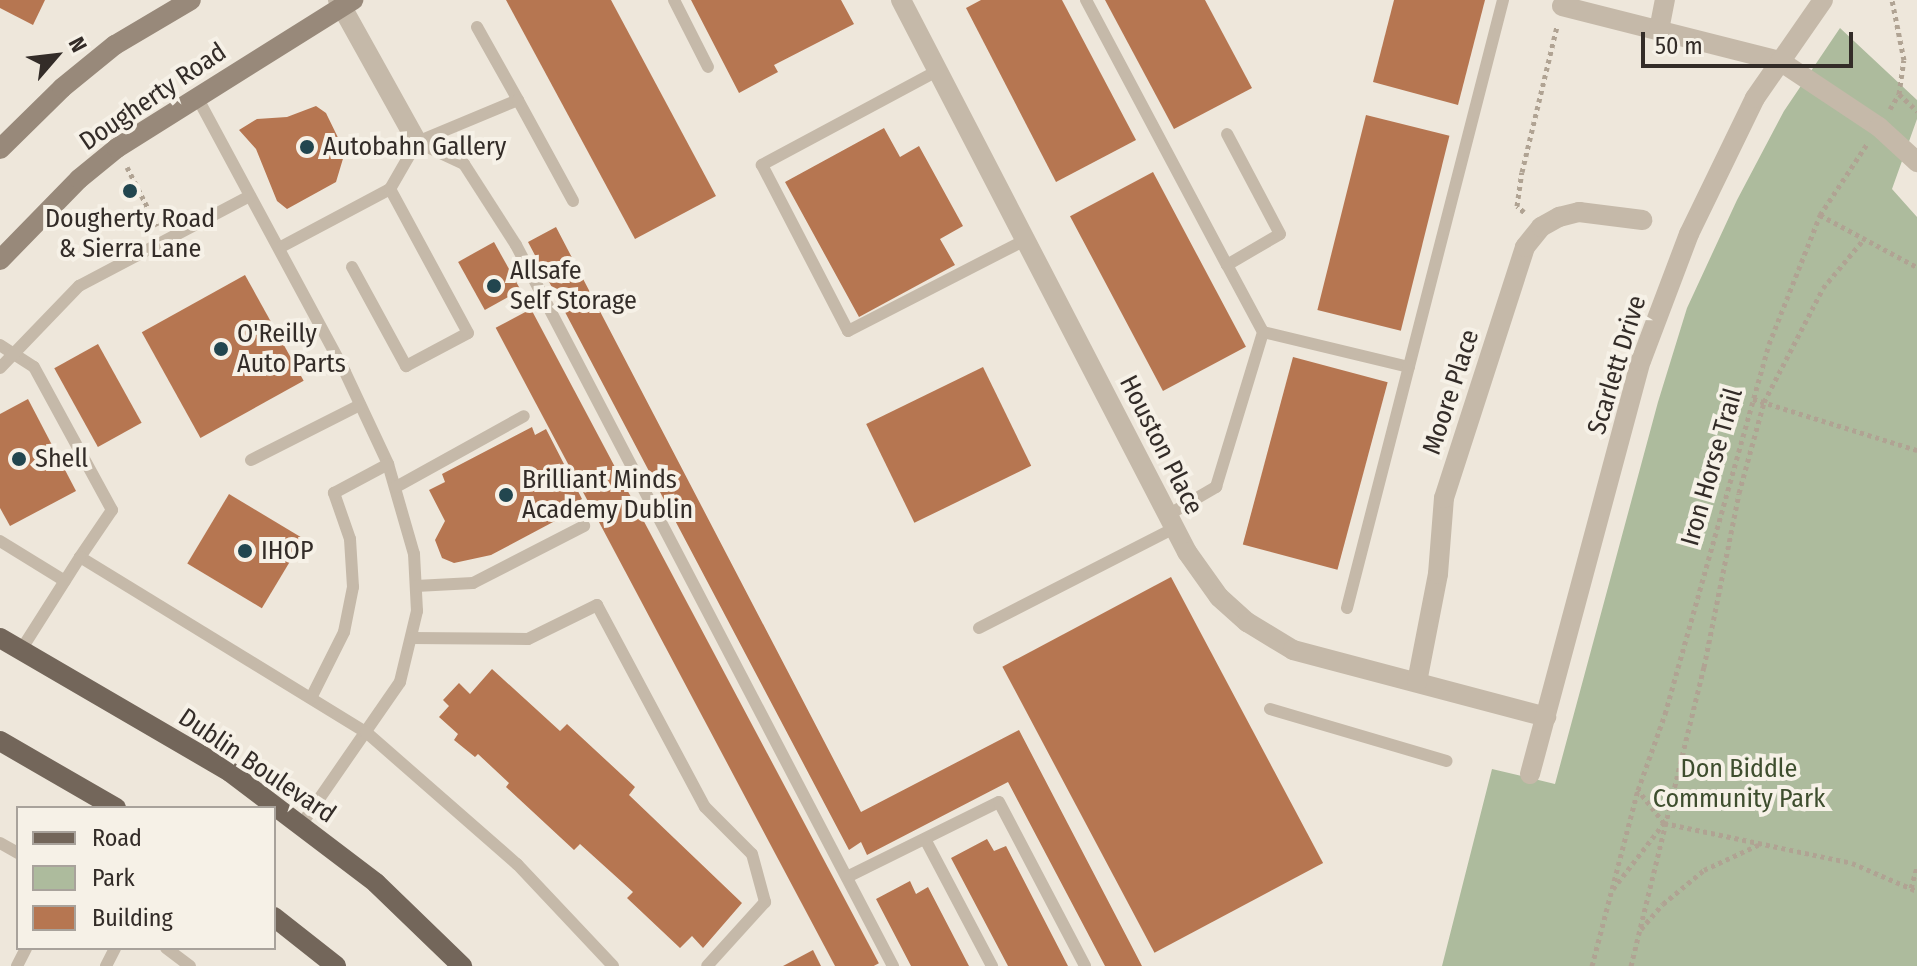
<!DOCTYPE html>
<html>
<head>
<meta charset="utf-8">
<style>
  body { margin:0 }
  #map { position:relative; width:1917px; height:966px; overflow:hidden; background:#eee7db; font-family:"Fira Sans Condensed",sans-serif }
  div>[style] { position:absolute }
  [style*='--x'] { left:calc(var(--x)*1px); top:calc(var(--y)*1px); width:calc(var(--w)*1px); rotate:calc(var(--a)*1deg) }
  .green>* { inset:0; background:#adbb9d }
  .building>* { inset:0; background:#b67651; transform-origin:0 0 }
  .path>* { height:5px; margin-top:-2.5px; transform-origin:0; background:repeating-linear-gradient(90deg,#b0a393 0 4px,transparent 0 8px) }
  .lane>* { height:12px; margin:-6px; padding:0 6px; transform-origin:6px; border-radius:6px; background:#c5b9a9 }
  .street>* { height:20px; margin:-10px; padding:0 10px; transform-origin:10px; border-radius:10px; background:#c5b9a9 }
  .secondary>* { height:20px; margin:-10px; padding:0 10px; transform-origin:10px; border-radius:10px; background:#98897a }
  .primary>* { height:20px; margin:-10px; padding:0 10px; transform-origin:10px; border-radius:10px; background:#73665a }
  .dots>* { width:22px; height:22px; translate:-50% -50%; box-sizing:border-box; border:4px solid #f6f1e7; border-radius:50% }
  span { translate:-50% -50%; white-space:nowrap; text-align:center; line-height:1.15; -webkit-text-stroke:8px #f6f1e7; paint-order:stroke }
  .street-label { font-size:26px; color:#332c28 }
  .poi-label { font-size:26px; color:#332c28 }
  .left { translate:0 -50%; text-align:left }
  .park-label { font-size:26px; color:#3e4e2e }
  .legend { position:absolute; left:16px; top:806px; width:260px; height:144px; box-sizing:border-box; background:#f6f1e7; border:2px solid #a8a29b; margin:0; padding:10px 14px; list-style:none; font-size:24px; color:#332c28 }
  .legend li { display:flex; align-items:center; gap:16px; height:40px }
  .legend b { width:40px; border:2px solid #a8a29b }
  .north { position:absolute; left:16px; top:16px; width:80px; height:80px; -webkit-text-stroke:6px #f6f1e7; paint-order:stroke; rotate:62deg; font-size:22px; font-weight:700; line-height:32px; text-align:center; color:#332c28 }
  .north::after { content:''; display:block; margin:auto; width:28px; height:36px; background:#332c28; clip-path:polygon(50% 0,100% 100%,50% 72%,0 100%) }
  .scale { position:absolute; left:1641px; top:32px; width:212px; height:36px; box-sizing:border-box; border:4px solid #332c28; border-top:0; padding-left:10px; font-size:24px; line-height:28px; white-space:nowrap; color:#332c28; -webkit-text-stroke:6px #f6f1e7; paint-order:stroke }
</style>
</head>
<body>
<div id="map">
  <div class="green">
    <i style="clip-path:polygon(1840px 28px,1917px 100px,1917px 119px,1892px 189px,1917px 217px,1917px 966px,1442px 966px,1492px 769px,1555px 784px,1658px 402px,1687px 308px,1737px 200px,1784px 111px)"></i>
  </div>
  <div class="building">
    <i style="clip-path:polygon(0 0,45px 0,33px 25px,0 8px)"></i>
    <i style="clip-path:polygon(506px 0,611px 0,716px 196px,635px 239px)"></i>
    <i style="clip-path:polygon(691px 0,841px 0,854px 24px,774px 65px,778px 72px,739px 93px)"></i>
    <i style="clip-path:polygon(981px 0,1062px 0,1136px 140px,1056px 182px,966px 8px)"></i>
    <i style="clip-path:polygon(1105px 0,1205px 0,1252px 88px,1174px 129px)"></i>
    <i style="clip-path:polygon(1394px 0,1485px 0,1458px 105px,1373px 82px)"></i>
    <i style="clip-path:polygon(316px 106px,326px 113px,345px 152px,336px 182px,287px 209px,277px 201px,256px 149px,239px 130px,257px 119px,287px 117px)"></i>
    <i style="left:1366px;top:115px;width:86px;height:201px;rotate:14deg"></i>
    <i style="clip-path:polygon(884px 128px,900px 157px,919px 146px,963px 226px,940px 239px,955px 265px,859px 317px,785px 182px)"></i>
    <i style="left:1153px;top:172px;width:198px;height:94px;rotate:62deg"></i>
    <i style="clip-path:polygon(556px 227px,861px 812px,1019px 730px,1142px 966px,1105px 966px,1008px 782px,867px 855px,861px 842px,849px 850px,528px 242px)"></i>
    <i style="left:494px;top:242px;width:55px;height:41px;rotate:61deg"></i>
    <i style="left:245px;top:275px;width:121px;height:118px;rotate:61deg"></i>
    <i style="left:531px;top:309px;width:741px;height:40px;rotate:62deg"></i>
    <i style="left:98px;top:344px;width:90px;height:50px;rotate:61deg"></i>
    <i style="left:1293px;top:357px;width:98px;height:194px;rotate:15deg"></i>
    <i style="left:983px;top:367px;width:110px;height:130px;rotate:64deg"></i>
    <i style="clip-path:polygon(28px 399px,76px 491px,10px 526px,0 508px,0 414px)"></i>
    <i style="clip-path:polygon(532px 427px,535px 435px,546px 429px,582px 499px,567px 507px,570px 513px,491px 555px,454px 563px,442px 558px,435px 540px,445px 521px,429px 490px,445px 482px,442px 474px)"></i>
    <i style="left:229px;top:494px;width:87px;height:81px;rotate:31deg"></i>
    <i style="left:1171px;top:577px;width:324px;height:191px;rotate:62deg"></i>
    <i style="clip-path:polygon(492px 669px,560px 731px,567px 724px,635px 787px,629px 795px,742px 903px,703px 948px,692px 936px,680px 948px,627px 898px,633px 892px,580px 844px,574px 850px,506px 787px,509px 783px,478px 754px,475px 757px,454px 740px,458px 734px,439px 717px,449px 706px,443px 700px,459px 683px,470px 694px)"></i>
    <i style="clip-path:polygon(987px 839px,994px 851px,1006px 846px,1068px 966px,1008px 966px,951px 858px)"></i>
    <i style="clip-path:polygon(910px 881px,916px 894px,928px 887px,969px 966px,911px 966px,876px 899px)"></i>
    <i style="clip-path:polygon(813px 950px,821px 966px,783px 966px)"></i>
  </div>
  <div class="path">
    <i style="--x:1899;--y:94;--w:25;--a:43"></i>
    <i style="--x:1890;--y:109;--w:17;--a:-59"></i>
    <i style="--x:1899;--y:94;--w:34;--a:-82"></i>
    <i style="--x:1904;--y:60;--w:61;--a:-101.3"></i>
    <i style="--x:127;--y:167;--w:66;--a:63"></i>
    <i style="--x:1524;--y:212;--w:9;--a:-139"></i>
    <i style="--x:1517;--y:206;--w:34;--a:-82"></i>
    <i style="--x:1522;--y:172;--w:150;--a:-76.5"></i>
    <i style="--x:1820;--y:215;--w:110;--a:28.2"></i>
    <i style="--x:1753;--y:399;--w:172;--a:17.3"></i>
    <i style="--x:1664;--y:823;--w:192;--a:12"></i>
    <i style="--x:1852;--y:863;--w:71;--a:23.3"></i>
    <i style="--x:1911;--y:888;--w:22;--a:-74"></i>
    <i style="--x:1613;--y:889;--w:83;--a:-52.3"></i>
    <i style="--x:1664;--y:823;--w:42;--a:-128.2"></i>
    <i style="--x:1641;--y:929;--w:33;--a:-49"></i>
    <i style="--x:1663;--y:904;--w:53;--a:-39.7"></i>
    <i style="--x:1704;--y:870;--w:60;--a:-24.8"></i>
    <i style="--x:1592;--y:966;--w:182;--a:-75.4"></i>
    <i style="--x:1638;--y:790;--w:81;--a:-70.4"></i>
    <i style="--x:1665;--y:714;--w:384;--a:-74.3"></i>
    <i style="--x:1769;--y:344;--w:139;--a:-68.4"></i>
    <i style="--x:1820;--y:215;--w:85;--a:-56.5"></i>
    <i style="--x:1631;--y:966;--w:308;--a:-76.3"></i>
    <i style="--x:1704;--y:667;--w:177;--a:-78.6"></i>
    <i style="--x:1739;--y:493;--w:94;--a:-74.6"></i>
    <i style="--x:1764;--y:402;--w:128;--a:-62.6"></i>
    <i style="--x:1823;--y:288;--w:64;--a:-50.1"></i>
  </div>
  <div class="lane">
    <i style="--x:674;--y:0;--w:75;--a:63.1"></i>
    <i style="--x:1086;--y:0;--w:300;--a:62"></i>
    <i style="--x:1227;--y:265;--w:61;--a:-30.3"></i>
    <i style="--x:1280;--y:234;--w:113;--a:-117.9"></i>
    <i style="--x:477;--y:27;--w:84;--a:60.7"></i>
    <i style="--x:937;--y:71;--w:199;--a:151.8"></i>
    <i style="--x:762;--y:165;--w:187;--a:62.6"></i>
    <i style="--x:848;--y:331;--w:199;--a:-27.2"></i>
    <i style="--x:197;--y:97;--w:312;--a:61.7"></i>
    <i style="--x:345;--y:372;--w:102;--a:64.9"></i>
    <i style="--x:388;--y:464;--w:94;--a:73.9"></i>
    <i style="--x:414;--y:554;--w:57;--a:87"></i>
    <i style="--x:417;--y:611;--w:73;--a:103.5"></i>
    <i style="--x:400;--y:682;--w:174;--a:124.7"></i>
    <i style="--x:417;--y:142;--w:52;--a:25.1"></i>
    <i style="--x:464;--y:164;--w:96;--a:57.3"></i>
    <i style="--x:516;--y:245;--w:814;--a:62.4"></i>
    <i style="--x:279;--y:248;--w:126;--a:-28"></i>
    <i style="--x:390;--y:189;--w:54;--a:-60.1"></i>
    <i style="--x:417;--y:142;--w:109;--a:-22.6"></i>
    <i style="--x:518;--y:100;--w:115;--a:61.4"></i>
    <i style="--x:352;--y:267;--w:113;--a:61.4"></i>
    <i style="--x:406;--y:366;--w:70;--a:-28"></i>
    <i style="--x:468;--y:333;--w:164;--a:-118.4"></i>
    <i style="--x:1263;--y:332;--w:150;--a:13.5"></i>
    <i style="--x:0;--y:345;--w:40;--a:32.9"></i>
    <i style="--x:34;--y:367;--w:163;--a:61.4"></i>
    <i style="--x:112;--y:510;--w:57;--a:124.2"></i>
    <i style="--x:80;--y:557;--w:335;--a:31.5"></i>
    <i style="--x:366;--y:732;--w:201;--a:41.2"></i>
    <i style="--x:517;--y:864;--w:140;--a:46.7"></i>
    <i style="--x:0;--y:368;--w:114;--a:-46.1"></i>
    <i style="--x:79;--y:286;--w:193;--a:-27.8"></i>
    <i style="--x:251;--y:460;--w:122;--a:-26.8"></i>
    <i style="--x:396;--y:487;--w:146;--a:-29"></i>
    <i style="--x:1168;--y:515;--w:56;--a:-30.3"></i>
    <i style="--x:1216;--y:487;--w:162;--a:-73.1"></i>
    <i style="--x:1263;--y:332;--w:76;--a:-118.2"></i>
    <i style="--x:0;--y:541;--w:76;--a:31.6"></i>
    <i style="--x:416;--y:586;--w:57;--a:-3"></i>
    <i style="--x:473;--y:583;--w:125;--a:-27.2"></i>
    <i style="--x:1347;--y:608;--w:628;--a:-75.61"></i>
    <i style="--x:979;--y:628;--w:219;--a:-27.1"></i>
    <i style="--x:411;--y:638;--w:117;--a:0.5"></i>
    <i style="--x:528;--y:639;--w:77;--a:-26.2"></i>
    <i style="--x:597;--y:605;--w:229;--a:61.9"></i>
    <i style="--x:705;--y:807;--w:66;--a:45"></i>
    <i style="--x:752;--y:854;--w:50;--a:74.8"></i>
    <i style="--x:765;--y:902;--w:86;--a:132.2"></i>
    <i style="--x:21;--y:650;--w:110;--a:-57.6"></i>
    <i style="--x:311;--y:698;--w:74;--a:-63.4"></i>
    <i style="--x:344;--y:632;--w:46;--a:-78.7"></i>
    <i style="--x:353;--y:587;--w:48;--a:-93.6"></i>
    <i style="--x:350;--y:539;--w:49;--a:-109.2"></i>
    <i style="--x:334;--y:493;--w:61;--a:-28.2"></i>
    <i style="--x:1270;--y:709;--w:184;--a:16.4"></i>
    <i style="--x:925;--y:839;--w:144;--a:62.2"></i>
    <i style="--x:0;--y:843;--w:21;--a:29"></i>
    <i style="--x:847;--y:877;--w:169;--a:-26.3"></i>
    <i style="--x:999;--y:802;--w:185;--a:62.3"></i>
    <i style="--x:166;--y:948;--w:30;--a:37"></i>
    <i style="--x:17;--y:966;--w:20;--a:-63"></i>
    <i style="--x:106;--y:966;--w:20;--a:-63"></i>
  </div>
  <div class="street">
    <i style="--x:338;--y:0;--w:162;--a:60.9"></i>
    <i style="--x:901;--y:0;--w:622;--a:62.61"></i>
    <i style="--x:1187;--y:552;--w:55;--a:54.6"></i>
    <i style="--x:1219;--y:597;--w:38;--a:42"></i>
    <i style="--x:1247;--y:622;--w:54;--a:31.3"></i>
    <i style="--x:1293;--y:650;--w:262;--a:14.8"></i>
    <i style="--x:1562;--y:6;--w:225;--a:14.2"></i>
    <i style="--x:1780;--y:61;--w:119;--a:33.7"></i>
    <i style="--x:1879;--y:127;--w:52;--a:42.6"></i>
    <i style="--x:1659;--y:30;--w:31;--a:-79"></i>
    <i style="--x:1417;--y:682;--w:110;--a:-79"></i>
    <i style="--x:1438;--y:574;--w:76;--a:-85.5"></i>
    <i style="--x:1444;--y:498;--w:264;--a:-72.1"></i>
    <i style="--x:1525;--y:247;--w:26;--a:-51"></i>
    <i style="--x:1541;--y:227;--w:21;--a:-29"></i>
    <i style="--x:1559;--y:217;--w:21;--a:-14"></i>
    <i style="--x:1579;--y:212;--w:64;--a:7.2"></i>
    <i style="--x:1530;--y:774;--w:428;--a:-75"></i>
    <i style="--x:1641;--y:361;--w:136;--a:-69.3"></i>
    <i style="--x:1689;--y:234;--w:151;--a:-64.1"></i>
    <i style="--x:1755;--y:98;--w:119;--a:-55.2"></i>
  </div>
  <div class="secondary">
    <i style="--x:0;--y:149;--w:87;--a:-44.5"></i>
    <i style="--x:62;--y:88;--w:68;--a:-39.1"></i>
    <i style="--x:115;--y:45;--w:88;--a:-30.6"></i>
    <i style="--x:0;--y:260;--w:113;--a:-45.7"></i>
    <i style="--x:79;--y:179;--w:49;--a:-39.2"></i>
    <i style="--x:117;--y:148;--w:279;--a:-32.1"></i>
  </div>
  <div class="primary">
    <i style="--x:0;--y:638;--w:266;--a:30.2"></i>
    <i style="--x:230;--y:772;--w:183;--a:37.2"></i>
    <i style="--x:376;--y:883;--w:120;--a:44"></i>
    <i style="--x:0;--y:741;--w:134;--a:30"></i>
    <i style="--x:274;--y:917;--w:79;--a:38.3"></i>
  </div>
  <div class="dots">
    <i style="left:307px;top:147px;background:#22464f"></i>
    <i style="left:130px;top:191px;background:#22464f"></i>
    <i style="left:494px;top:286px;background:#22464f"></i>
    <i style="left:221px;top:349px;background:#22464f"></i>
    <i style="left:19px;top:459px;background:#22464f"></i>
    <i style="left:506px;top:495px;background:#22464f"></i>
    <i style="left:245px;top:551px;background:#22464f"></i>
  </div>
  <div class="street-label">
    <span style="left:153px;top:97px;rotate:-34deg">Dougherty Road</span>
    <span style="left:1617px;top:365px;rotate:-73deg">Scarlett Drive</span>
    <span style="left:1451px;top:392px;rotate:-72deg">Moore Place</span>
    <span style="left:1161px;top:445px;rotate:63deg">Houston Place</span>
    <span style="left:1712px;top:467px;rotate:-74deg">Iron Horse Trail</span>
    <span style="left:257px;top:766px;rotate:34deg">Dublin Boulevard</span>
  </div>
  <div class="poi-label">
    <span class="left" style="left:323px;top:147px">Autobahn Gallery</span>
    <span style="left:130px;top:234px">Dougherty Road<br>&amp; Sierra Lane</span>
    <span class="left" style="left:510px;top:286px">Allsafe<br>Self Storage</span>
    <span class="left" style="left:237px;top:349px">O'Reilly<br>Auto Parts</span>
    <span class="left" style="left:35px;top:459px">Shell</span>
    <span class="left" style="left:522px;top:495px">Brilliant Minds<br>Academy Dublin</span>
    <span class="left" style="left:261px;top:551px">IHOP</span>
  </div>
  <div class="park-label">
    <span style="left:1739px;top:784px">Don Biddle<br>Community Park</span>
  </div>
  <ul class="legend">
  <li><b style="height:10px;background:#73665a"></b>Road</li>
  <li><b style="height:22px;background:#adbb9d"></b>Park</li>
  <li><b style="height:22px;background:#b67651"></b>Building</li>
  </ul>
  <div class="north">N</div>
  <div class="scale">50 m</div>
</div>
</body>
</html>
